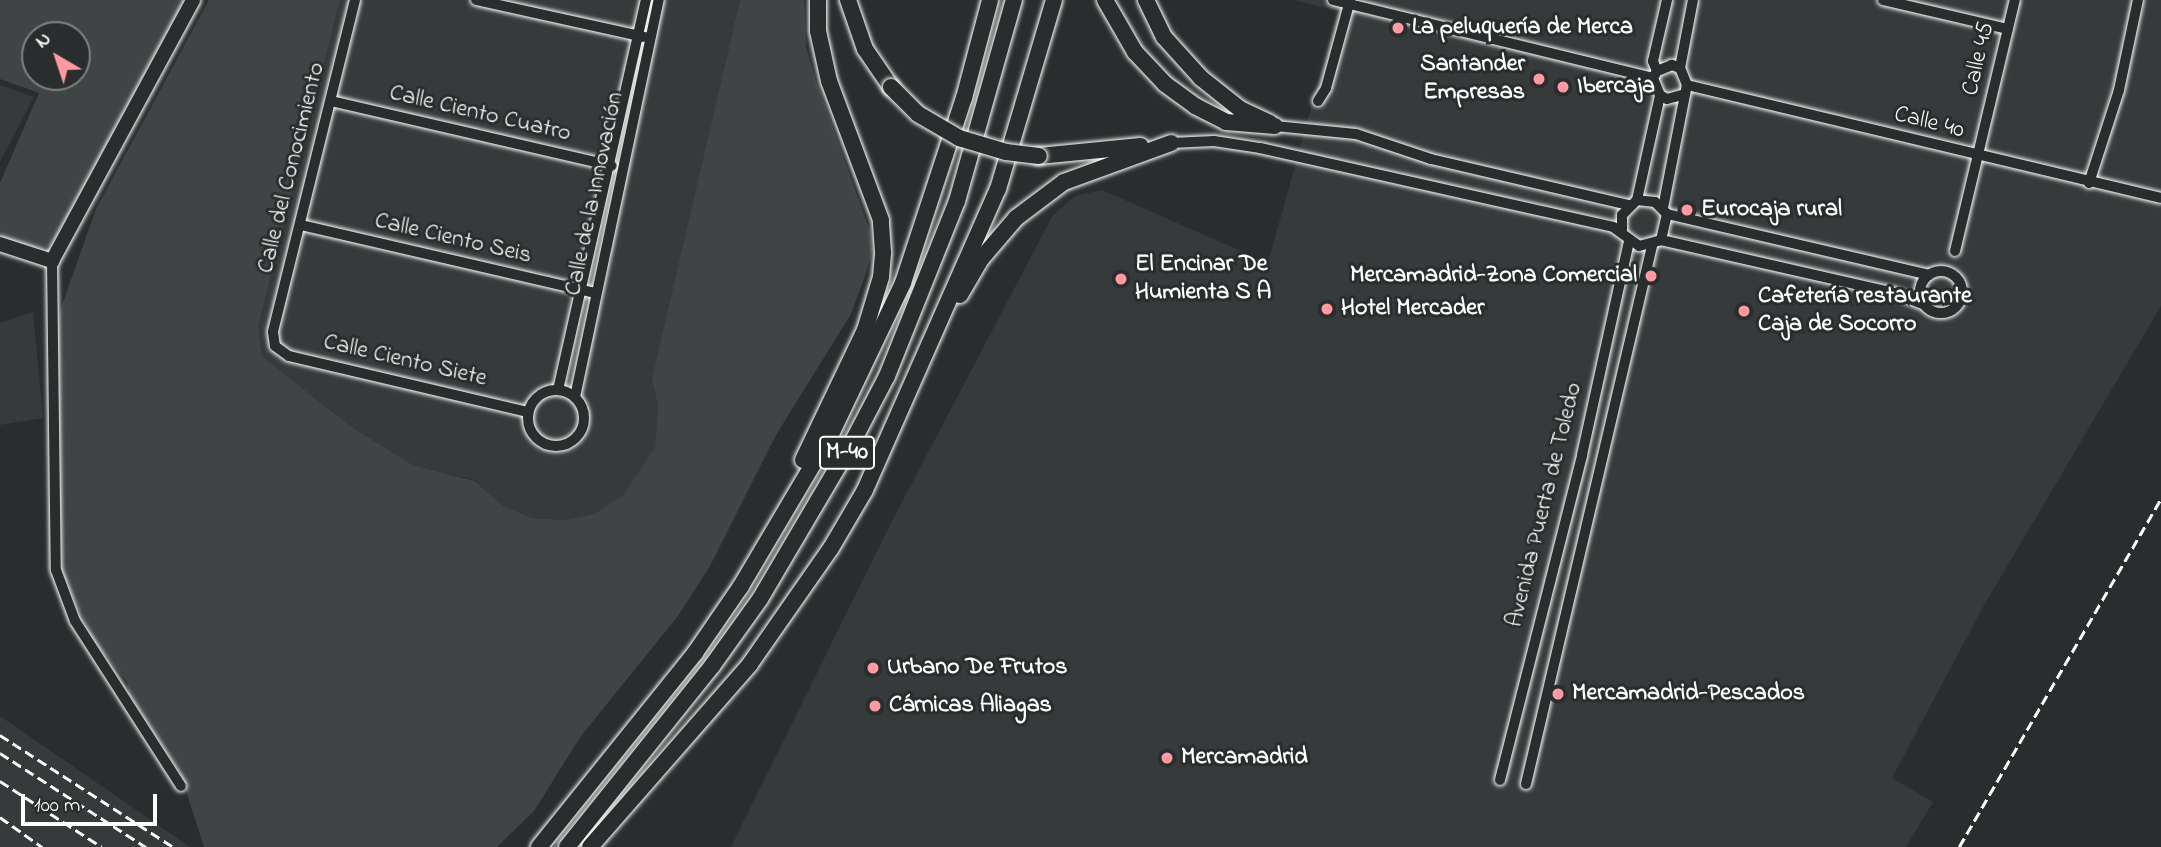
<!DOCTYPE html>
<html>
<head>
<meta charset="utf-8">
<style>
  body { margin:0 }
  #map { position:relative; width:2161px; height:847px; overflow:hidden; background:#2a2d2e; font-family:"Indie Flower",sans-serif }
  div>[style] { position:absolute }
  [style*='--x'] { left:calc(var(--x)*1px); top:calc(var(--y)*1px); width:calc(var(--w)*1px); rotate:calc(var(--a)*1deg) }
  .built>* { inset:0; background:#373a3b }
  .green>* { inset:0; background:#414445 }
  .roads { filter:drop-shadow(0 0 2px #fff) drop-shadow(0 0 2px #fff) }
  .minor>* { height:10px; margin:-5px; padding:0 5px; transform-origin:5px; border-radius:5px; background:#2a2d2e }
  .minor>.ring { margin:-5px; padding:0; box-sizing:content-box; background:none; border:10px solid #2a2d2e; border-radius:50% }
  .major>* { height:14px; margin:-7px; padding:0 7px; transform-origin:7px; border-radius:7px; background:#2a2d2e }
  .highway>* { height:16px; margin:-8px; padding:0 8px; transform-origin:8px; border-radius:8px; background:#2a2d2e }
  .rail>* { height:2.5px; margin-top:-1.25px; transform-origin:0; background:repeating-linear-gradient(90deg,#fff 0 10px,transparent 0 15px) }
  .bridges { filter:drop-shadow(0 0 2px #fff) drop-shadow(0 0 2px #fff) }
  .highway-bridge>* { height:16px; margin:-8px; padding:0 8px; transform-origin:8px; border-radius:8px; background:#2a2d2e }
  .dots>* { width:19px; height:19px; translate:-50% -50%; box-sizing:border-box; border:4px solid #2a2d2e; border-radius:50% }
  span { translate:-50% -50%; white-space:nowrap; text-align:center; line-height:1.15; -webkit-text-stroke:6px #2a2d2e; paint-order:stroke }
  .shield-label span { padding:2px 5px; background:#2a2d2e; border:2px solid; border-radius:5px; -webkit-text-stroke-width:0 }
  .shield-label { font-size:23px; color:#fff; font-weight:700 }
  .poi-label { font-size:24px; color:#fff; font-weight:700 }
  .left { translate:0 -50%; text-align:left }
  .right { translate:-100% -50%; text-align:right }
  .street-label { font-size:24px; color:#fff }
  .north { position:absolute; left:21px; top:21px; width:70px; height:70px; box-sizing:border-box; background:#2a2d2e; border:2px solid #7f8182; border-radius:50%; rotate:321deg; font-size:19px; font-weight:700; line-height:28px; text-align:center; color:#fff }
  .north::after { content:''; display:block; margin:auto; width:24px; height:32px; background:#ff9aa2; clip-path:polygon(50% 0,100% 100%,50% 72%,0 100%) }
  .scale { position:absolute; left:21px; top:794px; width:136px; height:32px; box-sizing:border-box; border:4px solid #fff; border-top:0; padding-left:9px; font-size:21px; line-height:24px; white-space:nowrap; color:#fff; -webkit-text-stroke:5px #2a2d2e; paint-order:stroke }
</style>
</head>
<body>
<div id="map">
  <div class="built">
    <i style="clip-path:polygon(340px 0,740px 0,653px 378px,658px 405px,655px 447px,623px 495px,594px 514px,564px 520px,532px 518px,504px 508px,475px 480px,413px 465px,350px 426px,262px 356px,258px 327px)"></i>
    <i style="clip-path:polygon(1294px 0,2161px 0,2161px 306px,1983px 607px,1892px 778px,1933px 802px,1906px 847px,731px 847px,891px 523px,1053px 215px,1075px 196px,1102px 190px,1268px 263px,1338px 11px)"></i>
    <i style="clip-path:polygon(0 85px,34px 97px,0 162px)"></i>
    <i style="clip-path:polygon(33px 312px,43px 418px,0 425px,0 323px)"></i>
    <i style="clip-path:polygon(0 716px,190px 847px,0 847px)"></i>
  </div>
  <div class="green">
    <i style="clip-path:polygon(evenodd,0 0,185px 0,53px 246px,36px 249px,0 238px,0 183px,39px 93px,0 79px,0 0,35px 35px,77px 35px,77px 77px,35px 77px,35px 35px)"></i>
    <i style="clip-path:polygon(209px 0,340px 0,258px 327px,262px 356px,350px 426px,413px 465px,475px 481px,504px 507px,532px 518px,564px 520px,594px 514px,623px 495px,655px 447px,658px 405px,652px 379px,740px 0,804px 0,806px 47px,815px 78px,870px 232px,872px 252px,865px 276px,851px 314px,776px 435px,710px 566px,678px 616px,581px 736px,534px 811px,497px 847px,204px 847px,180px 772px,129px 694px,127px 681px,93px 640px,62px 572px,56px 339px,60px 311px,96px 209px)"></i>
  </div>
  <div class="roads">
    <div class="minor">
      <i style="--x:355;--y:0;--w:342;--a:103.9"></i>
      <i style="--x:273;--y:332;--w:14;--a:82"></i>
      <i style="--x:275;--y:346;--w:17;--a:36"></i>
      <i style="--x:289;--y:356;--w:245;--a:13.2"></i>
      <i style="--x:476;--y:0;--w:172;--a:12.4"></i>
      <i style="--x:1333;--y:0;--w:329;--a:13.7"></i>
      <i style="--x:1883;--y:0;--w:128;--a:13.1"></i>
      <i style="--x:1680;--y:68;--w:69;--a:-79.2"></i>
      <i style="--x:1657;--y:71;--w:11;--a:-112"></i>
      <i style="--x:1653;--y:61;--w:63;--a:-77.1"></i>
      <i style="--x:1687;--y:85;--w:487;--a:13.4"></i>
      <i style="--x:331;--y:101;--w:288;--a:13"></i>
      <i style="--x:1318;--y:101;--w:15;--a:-58"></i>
      <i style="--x:1326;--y:88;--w:91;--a:-74.7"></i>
      <i style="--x:1275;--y:126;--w:81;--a:5.6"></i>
      <i style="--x:1356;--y:134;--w:79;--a:18.4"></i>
      <i style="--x:1431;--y:159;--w:202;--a:13.1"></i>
      <i style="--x:1171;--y:143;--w:43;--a:-2.7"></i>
      <i style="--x:1214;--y:141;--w:47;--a:8.7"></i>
      <i style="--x:1260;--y:148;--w:362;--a:12.6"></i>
      <i style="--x:1613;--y:227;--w:32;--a:36"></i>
      <i style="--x:1639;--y:246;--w:23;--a:-15"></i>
      <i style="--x:1661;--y:240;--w:27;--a:-77"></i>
      <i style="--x:1667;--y:214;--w:17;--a:-135"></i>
      <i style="--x:1655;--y:202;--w:18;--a:-174"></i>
      <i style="--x:1637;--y:200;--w:21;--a:135"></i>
      <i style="--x:1622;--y:215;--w:17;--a:90"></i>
      <i style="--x:2089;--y:183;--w:98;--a:-72.1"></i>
      <i style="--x:2119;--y:90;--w:92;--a:-78.1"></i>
      <i style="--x:1637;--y:200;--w:107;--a:-77.6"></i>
      <i style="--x:1663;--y:208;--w:125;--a:-79"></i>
      <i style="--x:1687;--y:85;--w:18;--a:-112"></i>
      <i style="--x:1680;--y:68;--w:9;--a:-159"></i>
      <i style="--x:1672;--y:65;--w:16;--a:158"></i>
      <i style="--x:1657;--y:71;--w:8;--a:120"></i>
      <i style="--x:1653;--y:78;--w:18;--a:68"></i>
      <i style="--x:1660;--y:95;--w:8;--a:30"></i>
      <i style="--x:1667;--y:99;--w:16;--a:-15"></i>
      <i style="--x:1667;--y:214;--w:269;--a:13.1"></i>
      <i style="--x:301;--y:225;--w:302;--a:13"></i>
      <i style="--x:1661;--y:240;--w:240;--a:12.8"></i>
      <i style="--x:1895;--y:293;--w:32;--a:22"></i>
      <i style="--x:1955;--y:251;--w:258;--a:-76.6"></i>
      <i style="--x:52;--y:261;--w:309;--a:89.3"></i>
      <i style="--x:56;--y:570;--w:54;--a:69.6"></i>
      <i style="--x:75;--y:621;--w:196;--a:57.3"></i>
      <i class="ring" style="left:1920px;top:271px;width:32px;height:32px"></i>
      <i style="--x:558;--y:390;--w:400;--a:-77.3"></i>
      <i class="ring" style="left:528px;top:390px;width:46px;height:46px"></i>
      <i style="--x:575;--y:397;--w:406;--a:-78.1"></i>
      <i style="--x:1500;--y:780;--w:335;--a:-75.8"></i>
      <i style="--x:1582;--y:455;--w:219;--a:-77.6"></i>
      <i style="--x:1526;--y:784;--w:553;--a:-76.82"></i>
    </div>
    <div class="major">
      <i style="--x:0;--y:244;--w:55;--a:18.1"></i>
      <i style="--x:52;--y:261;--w:297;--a:-61.6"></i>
    </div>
    <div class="highway">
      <i style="--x:848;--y:0;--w:52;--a:70.9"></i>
      <i style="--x:865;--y:49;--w:46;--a:55.6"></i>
      <i style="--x:1105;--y:0;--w:60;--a:60"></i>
      <i style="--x:1135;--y:52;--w:44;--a:46.8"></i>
      <i style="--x:1165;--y:84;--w:37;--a:36"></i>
      <i style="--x:1195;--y:106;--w:35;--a:27"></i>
      <i style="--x:1226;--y:122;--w:49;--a:4.7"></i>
      <i style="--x:1146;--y:0;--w:41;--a:64.1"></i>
      <i style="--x:1164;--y:37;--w:55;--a:47.9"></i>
      <i style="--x:1201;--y:78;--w:50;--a:38.5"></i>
      <i style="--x:1240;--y:109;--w:33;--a:25"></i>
      <i style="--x:1039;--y:156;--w:102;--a:-5.6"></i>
      <i style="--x:960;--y:295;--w:42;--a:-59.7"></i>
      <i style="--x:981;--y:259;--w:54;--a:-49.5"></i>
      <i style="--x:1016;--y:218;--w:60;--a:-36.9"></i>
      <i style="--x:1064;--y:182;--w:114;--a:-20"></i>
      <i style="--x:803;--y:460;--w:144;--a:-64.5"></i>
      <i style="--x:865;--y:330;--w:55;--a:-73.2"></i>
      <i style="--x:881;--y:277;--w:25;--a:-85"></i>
      <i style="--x:883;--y:252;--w:32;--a:-94"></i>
      <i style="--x:881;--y:220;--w:148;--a:-110.5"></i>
      <i style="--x:829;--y:81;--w:51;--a:-102.4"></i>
      <i style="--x:818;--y:31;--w:31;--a:-90"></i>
      <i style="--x:539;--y:847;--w:249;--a:-51.2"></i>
      <i style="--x:695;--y:653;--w:81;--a:-55.5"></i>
      <i style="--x:741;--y:586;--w:177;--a:-59.4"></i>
      <i style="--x:831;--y:434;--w:167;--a:-64.5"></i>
      <i style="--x:903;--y:283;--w:195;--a:-71.8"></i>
      <i style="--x:964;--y:98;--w:101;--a:-75.1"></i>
      <i style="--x:567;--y:847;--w:232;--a:-51.3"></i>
      <i style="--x:712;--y:666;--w:82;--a:-54.4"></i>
      <i style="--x:760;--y:599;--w:181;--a:-59.5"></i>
      <i style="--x:852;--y:443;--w:76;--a:-62.4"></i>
      <i style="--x:887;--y:376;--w:188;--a:-68.2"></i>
      <i style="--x:957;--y:201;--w:209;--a:-74.2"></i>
      <i style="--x:590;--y:847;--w:243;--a:-48.8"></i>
      <i style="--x:750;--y:664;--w:141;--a:-55.1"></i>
      <i style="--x:831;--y:548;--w:67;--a:-59.6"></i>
      <i style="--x:865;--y:490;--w:329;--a:-66.2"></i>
      <i style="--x:998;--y:189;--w:197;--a:-73.5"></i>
    </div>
  </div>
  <div class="rail">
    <i style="--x:0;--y:735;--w:206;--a:32.9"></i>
    <i style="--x:0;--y:753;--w:174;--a:32.8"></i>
    <i style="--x:0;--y:781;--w:121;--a:32.9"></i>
    <i style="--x:0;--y:817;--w:52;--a:35.5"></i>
    <i style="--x:1959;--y:847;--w:402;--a:-59.9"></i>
  </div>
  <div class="bridges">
    <div class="highway-bridge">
      <i style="--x:891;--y:87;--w:38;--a:45"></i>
      <i style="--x:918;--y:114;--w:48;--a:30.3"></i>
      <i style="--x:959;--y:138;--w:49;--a:16.6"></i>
      <i style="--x:1006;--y:152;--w:33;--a:7"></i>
    </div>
  </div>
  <div class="dots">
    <i style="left:1398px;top:28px;background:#ff9aa2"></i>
    <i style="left:1539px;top:79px;background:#ff9aa2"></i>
    <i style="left:1563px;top:87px;background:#ff9aa2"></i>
    <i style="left:1687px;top:210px;background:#ff9aa2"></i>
    <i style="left:1651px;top:276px;background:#ff9aa2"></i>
    <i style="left:1121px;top:279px;background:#ff9aa2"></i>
    <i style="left:1327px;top:309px;background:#ff9aa2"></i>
    <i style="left:1744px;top:311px;background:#ff9aa2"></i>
    <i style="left:873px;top:668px;background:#ff9aa2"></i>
    <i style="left:1558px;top:694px;background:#ff9aa2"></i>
    <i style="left:875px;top:706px;background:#ff9aa2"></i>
    <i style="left:1167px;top:758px;background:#ff9aa2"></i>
  </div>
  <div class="shield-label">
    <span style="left:847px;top:453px">M-40</span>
  </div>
  <div class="poi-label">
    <span class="left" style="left:1412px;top:28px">La peluquería de Merca</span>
    <span class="right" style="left:1525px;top:79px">Santander<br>Empresas</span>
    <span class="left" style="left:1577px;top:87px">Ibercaja</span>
    <span class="left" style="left:1701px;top:210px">Eurocaja rural</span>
    <span class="left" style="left:1135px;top:279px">El Encinar De<br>Humienta S A</span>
    <span class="right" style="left:1637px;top:276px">Mercamadrid-Zona Comercial</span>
    <span class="left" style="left:1758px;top:311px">Cafetería restaurante<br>Caja de Socorro</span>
    <span class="left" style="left:1341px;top:309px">Hotel Mercader</span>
    <span class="left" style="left:887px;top:668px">Urbano De Frutos</span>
    <span class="left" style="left:1572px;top:694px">Mercamadrid-Pescados</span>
    <span class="left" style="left:889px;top:706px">Cárnicas Aliagas</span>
    <span class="left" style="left:1181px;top:758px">Mercamadrid</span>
  </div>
  <div class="street-label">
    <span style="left:1979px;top:59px;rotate:-77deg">Calle 45</span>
    <span style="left:480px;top:114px;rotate:13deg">Calle Ciento Cuatro</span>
    <span style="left:1929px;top:123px;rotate:14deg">Calle 40</span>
    <span style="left:292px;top:168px;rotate:-76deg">Calle del Conocimiento</span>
    <span style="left:595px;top:194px;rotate:-78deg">Calle de la Innovación</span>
    <span style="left:453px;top:239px;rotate:13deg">Calle Ciento Seis</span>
    <span style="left:405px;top:361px;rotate:13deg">Calle Ciento Siete</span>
    <span style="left:1545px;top:505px;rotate:-76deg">Avenida Puerta de Toledo</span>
  </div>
  <div class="north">N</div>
  <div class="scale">100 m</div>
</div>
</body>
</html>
